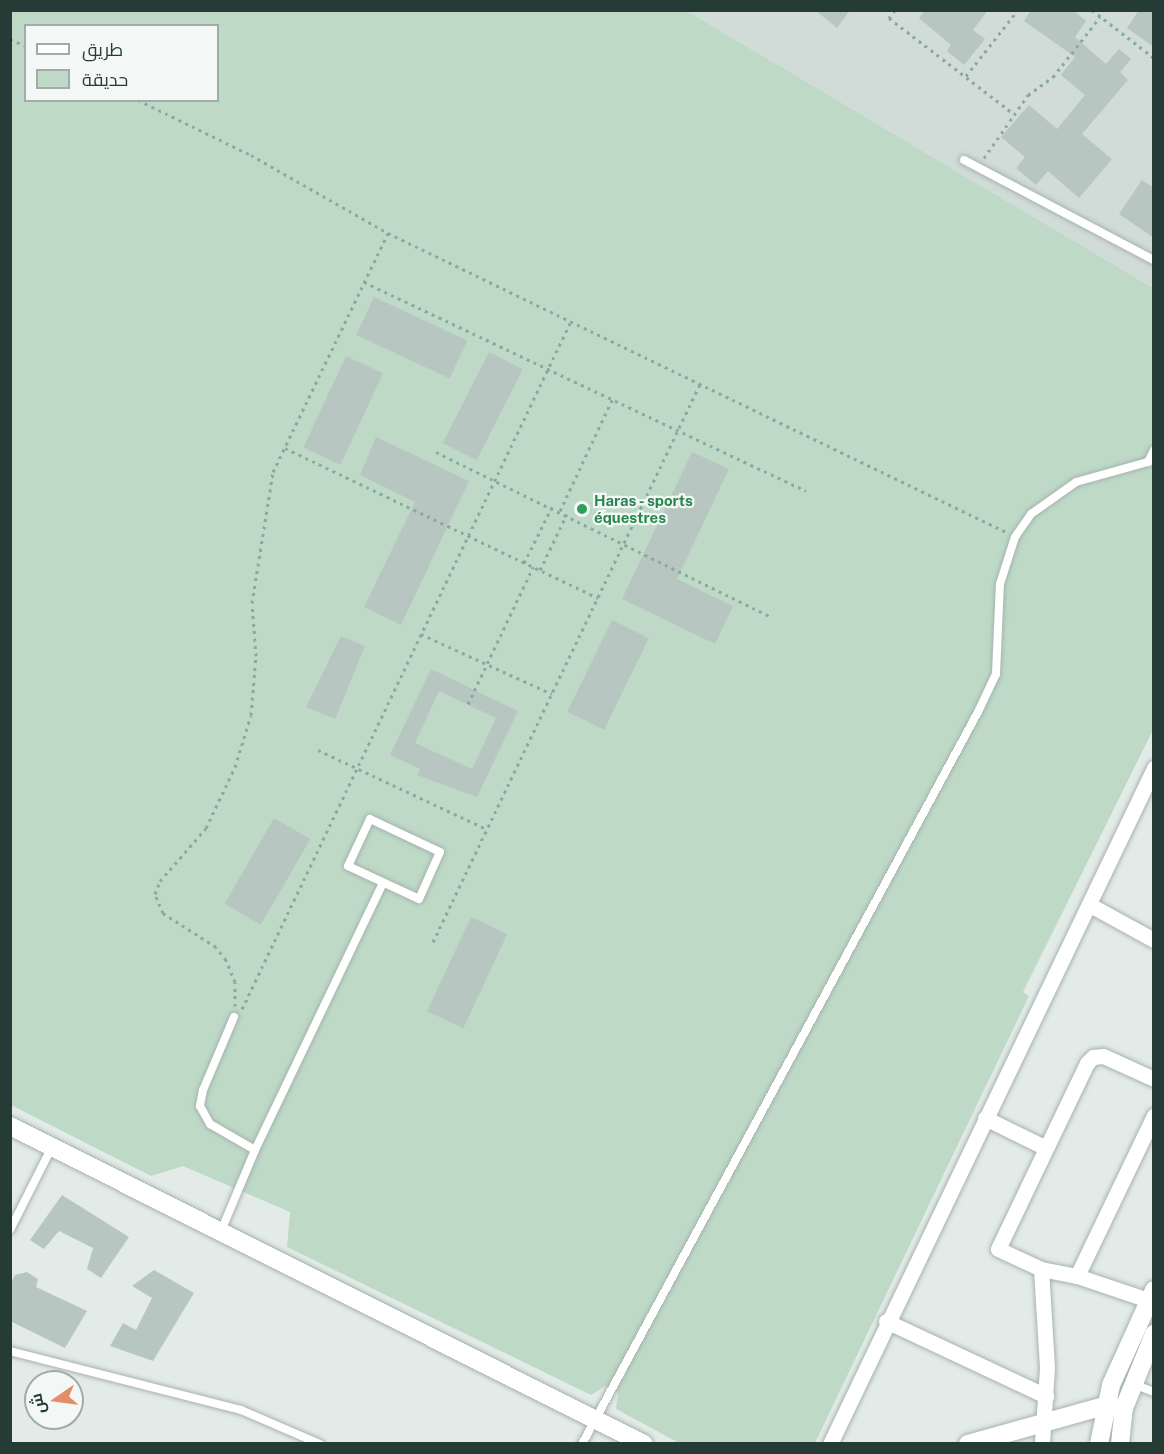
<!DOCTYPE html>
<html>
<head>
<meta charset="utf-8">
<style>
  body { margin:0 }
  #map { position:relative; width:1164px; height:1454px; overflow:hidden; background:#e3ebe8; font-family:"Public Sans",Cairo,sans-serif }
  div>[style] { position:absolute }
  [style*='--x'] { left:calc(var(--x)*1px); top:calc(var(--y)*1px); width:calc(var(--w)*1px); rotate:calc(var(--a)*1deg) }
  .built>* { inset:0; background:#d1dbd7 }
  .green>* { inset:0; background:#bedac7 }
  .building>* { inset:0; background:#b8c6c1; transform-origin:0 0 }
  .path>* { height:3px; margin-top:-1.5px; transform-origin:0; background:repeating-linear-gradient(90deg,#87aba2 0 3px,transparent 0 7.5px) }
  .roads { filter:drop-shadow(0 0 2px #a6b3af) drop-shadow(0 0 2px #a6b3af) }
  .lane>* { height:8px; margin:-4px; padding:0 4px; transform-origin:4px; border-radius:4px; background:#fff }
  .street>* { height:15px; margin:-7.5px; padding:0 7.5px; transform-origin:7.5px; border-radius:7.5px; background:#fff }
  .secondary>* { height:18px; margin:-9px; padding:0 9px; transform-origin:9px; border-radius:9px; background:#fff }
  .dots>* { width:16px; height:16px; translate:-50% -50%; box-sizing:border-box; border:3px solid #f3f8f6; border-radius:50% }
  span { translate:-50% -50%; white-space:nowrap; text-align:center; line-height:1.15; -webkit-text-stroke:4.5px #f3f8f6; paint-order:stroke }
  .leisure-label { font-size:15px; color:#27864d; font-weight:700 }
  .left { translate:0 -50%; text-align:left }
  .frame { position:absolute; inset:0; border:12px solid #253b36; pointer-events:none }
  .legend { position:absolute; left:24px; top:24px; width:195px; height:78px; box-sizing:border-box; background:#f3f8f6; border:2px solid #a1aca9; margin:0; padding:8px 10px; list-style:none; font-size:18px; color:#253b36 }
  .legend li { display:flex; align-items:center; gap:12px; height:30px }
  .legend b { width:30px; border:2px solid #a1aca9 }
  .north { position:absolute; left:24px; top:1370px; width:60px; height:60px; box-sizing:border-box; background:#f3f8f6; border:2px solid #a1aca9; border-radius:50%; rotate:257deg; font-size:16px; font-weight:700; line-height:24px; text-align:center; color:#253b36 }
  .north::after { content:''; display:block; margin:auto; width:21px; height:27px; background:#e38e69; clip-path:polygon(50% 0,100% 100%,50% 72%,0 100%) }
</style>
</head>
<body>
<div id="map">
  <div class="built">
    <i style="clip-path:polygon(687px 11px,1153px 11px,1153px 288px)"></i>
  </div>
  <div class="green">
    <i style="clip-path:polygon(evenodd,11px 11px,687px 11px,1153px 288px,1153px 730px,1023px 992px,1029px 996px,815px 1443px,679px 1443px,616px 1409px,618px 1393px,605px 1386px,591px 1395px,287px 1247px,290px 1212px,183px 1166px,151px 1176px,11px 1105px,11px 11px,26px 26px,218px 26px,218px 100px,26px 100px,26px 26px)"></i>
  </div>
  <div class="building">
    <i style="clip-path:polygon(815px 10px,850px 10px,837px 28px)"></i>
    <i style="clip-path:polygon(925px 10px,988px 10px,973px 30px,985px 39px,964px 65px,947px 51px,951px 45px,919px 18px)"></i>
    <i style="clip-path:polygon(1031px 10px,1073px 10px,1086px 21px,1075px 37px,1106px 64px,1119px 49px,1131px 59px,1120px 72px,1128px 80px,1082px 134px,1112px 159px,1079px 198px,1048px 171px,1036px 185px,1016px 168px,1025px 157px,1001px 137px,1029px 105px,1057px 129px,1085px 95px,1061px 75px,1075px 57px,1024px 21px)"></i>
    <i style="clip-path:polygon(1139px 10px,1154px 10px,1154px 47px,1127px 28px)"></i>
    <i style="clip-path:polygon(1142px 180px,1154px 188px,1154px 238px,1119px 214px)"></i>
    <i style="left:374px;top:297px;width:103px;height:42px;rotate:25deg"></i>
    <i style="left:489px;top:352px;width:38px;height:102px;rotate:27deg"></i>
    <i style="left:346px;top:356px;width:41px;height:101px;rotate:25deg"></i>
    <i style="clip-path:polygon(376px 437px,469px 481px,401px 625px,364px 607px,415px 502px,360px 475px)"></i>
    <i style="clip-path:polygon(692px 452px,729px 469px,677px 579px,733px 606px,715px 644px,622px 599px)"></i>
    <i style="left:612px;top:620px;width:41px;height:102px;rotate:26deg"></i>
    <i style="clip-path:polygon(341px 636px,365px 646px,335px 719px,306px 707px)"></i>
    <i style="clip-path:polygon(evenodd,431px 669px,518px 711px,477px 797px,417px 775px,420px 769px,390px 755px,431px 669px,439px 691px,496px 718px,472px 769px,415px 743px,439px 691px)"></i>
    <i style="left:274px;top:818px;width:42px;height:99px;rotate:30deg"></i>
    <i style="left:471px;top:917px;width:40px;height:104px;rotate:25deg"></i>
    <i style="clip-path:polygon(62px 1195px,129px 1237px,101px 1278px,87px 1269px,93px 1248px,59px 1231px,44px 1249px,30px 1240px)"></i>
    <i style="clip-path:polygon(154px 1270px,194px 1293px,153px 1361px,110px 1346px,123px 1323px,136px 1330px,152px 1298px,132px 1286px)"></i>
    <i style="clip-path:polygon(27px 1272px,38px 1279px,36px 1287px,87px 1311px,65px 1348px,10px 1321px,10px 1284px,15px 1275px)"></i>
  </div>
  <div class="path">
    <i style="--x:895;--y:10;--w:10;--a:127"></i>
    <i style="--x:889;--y:18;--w:156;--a:37.5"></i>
    <i style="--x:1092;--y:10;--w:78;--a:37.7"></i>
    <i style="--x:10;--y:39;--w:17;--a:24"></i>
    <i style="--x:966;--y:76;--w:84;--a:-51.8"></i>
    <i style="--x:138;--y:100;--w:126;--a:26"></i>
    <i style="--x:251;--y:155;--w:158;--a:29.7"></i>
    <i style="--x:388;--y:233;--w:687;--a:25.82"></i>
    <i style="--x:984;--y:158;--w:77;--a:-55.1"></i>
    <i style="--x:1028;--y:95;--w:31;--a:-36"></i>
    <i style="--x:1053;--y:77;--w:76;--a:-51.9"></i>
    <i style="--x:364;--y:282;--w:489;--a:25.3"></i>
    <i style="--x:285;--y:448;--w:347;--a:25.6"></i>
    <i style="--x:436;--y:452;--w:372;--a:26.2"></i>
    <i style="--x:560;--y:511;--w:123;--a:-64.9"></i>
    <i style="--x:524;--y:563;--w:63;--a:-63.4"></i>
    <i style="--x:540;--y:570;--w:62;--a:-64.3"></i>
    <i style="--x:421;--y:634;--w:144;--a:24.6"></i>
    <i style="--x:468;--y:704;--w:152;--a:-64.6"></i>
    <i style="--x:318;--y:750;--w:187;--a:25.1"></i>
    <i style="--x:433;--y:942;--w:619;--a:-64.43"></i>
    <i style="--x:235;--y:1006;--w:24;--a:-90"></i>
    <i style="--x:235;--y:982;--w:24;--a:-112"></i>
    <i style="--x:226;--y:960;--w:16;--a:-128"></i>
    <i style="--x:216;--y:947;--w:63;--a:-147.3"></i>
    <i style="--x:163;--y:913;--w:21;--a:-113"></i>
    <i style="--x:155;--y:894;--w:14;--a:-69"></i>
    <i style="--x:160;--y:881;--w:70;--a:-49"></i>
    <i style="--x:206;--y:828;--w:68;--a:-64.6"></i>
    <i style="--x:235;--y:767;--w:54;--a:-72.9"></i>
    <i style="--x:251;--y:715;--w:59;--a:-85.2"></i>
    <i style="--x:256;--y:656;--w:53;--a:-94.3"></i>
    <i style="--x:252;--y:603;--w:133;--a:-80.9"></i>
    <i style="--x:273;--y:472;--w:265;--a:-64.3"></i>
    <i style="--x:242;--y:1009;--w:765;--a:-64.44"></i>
  </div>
  <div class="roads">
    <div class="lane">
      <i style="--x:964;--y:160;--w:215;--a:27.8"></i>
      <i style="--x:370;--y:819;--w:77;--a:25.2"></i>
      <i style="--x:440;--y:852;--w:51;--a:114.1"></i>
      <i style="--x:419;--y:899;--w:78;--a:-155.1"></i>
      <i style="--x:348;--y:866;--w:52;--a:-64.9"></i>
      <i style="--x:234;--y:1017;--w:79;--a:113"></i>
      <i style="--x:203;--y:1090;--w:16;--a:101"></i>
      <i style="--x:200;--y:1106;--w:21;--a:61"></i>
      <i style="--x:210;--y:1124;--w:52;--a:30"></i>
      <i style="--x:10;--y:1230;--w:93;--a:-63.2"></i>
      <i style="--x:221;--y:1231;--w:88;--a:-67.2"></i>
      <i style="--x:255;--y:1150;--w:296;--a:-64.4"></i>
      <i style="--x:10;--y:1351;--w:238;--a:14.3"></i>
      <i style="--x:241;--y:1410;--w:86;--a:23.3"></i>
      <i style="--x:1133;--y:1384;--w:22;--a:21"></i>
      <i style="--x:582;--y:1444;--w:832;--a:-61.59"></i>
      <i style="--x:978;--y:712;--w:42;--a:-64.7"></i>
      <i style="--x:996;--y:674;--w:90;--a:-87.5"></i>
      <i style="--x:1000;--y:584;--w:49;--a:-72.3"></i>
      <i style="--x:1015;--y:537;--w:28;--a:-55"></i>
      <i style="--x:1031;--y:514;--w:55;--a:-35.4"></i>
      <i style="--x:1076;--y:482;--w:75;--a:-15.5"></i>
      <i style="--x:1148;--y:462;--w:13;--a:-63"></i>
    </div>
    <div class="street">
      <i style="--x:1090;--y:905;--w:73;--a:28.7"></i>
      <i style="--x:1154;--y:1079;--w:56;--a:-155.7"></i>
      <i style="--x:1103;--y:1056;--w:10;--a:174"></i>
      <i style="--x:1093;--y:1057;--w:8;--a:135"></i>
      <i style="--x:1087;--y:1063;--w:206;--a:115.6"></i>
      <i style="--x:998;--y:1249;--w:47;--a:24.9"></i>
      <i style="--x:1041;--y:1269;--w:37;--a:11"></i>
      <i style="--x:1077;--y:1276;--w:81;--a:18.7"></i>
      <i style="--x:985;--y:1118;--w:68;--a:26.2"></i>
      <i style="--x:1041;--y:1269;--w:99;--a:86.5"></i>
      <i style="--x:1047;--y:1368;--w:76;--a:93.8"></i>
      <i style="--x:1077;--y:1276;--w:178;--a:-64.4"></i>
      <i style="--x:886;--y:1321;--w:177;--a:25.1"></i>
      <i style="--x:830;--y:1444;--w:750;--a:-64.39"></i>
    </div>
    <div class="secondary">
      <i style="--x:10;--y:1126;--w:709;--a:26.64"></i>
      <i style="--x:968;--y:1444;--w:141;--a:-15.6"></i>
      <i style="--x:1104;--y:1406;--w:20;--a:6"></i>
      <i style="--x:1099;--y:1444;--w:60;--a:-78.5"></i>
      <i style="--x:1111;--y:1385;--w:104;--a:-65.6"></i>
      <i style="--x:1120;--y:1444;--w:36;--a:-84"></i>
      <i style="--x:1124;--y:1408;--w:80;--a:-67.9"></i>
    </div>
  </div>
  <div class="dots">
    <i style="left:582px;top:509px;background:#2e9e5b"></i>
  </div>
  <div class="leisure-label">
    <span class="left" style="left:594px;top:509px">Haras - sports<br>équestres</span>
  </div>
  <div class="frame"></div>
  <ul class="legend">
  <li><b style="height:8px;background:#fff"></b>طريق</li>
  <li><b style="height:16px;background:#bedac7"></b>حديقة</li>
  </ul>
  <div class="north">ش</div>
</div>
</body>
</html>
